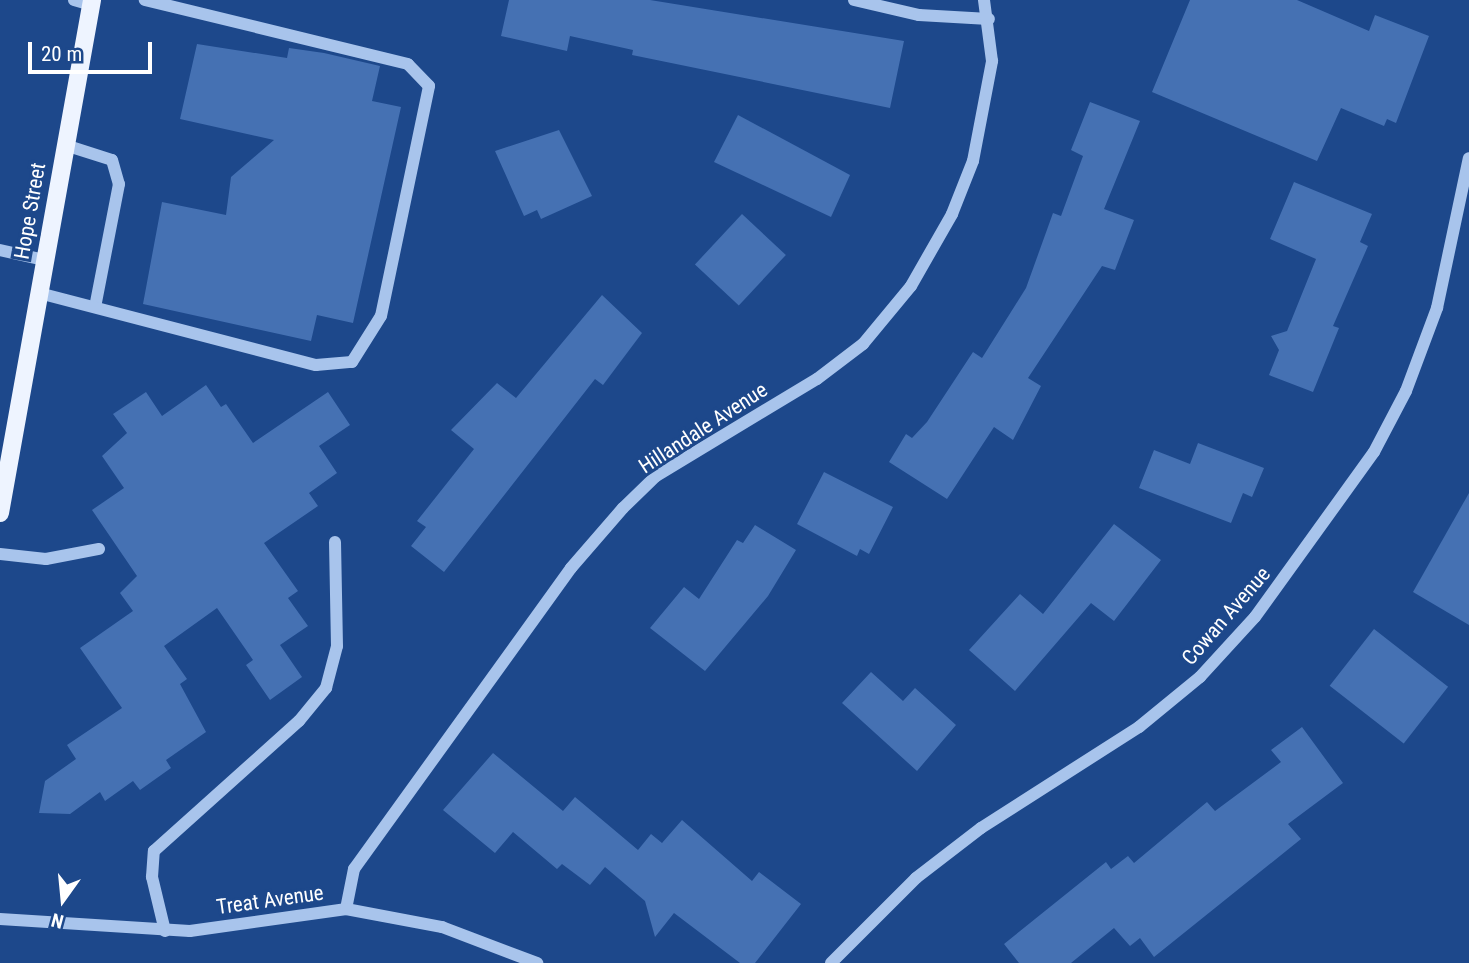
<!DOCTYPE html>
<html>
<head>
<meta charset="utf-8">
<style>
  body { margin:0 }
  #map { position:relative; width:1469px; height:963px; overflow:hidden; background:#1d488b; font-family:"Roboto Condensed",sans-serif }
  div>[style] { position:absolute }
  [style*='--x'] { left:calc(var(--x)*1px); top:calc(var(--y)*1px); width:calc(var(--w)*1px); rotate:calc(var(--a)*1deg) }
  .building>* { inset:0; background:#4571b3; transform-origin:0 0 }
  .minor>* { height:12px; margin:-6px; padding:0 6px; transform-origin:6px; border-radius:6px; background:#a8c4ec }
  .major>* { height:18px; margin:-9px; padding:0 9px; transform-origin:9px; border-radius:9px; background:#eef4ff }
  span { translate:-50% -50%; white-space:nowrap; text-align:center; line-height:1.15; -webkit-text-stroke:6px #1d488b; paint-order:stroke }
  .street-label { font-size:21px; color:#fff }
  .north { position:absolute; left:28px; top:865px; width:70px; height:70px; -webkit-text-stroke:5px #1d488b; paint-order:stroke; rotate:195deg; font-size:19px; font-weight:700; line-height:28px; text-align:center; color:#fff }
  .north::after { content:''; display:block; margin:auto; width:24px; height:32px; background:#fff; clip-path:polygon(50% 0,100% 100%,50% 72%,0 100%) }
  .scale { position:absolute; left:28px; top:42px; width:124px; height:32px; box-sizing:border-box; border:4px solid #fff; border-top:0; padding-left:9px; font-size:21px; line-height:24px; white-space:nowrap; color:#fff; -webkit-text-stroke:5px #1d488b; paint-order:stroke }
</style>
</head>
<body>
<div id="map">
  <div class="building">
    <i style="clip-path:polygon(509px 0,650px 0,904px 41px,890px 108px,632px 55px,633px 50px,570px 36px,567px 51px,501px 36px)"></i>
    <i style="clip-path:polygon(1190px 0,1297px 0,1369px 31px,1375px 15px,1429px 36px,1396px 123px,1387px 119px,1384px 126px,1341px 108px,1317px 161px,1152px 92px)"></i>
    <i style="clip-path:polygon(197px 44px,287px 58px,289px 48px,324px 53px,380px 66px,372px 101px,401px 107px,353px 323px,317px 315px,311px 341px,143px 304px,162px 202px,226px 215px,231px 177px,274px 140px,180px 119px)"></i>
    <i style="clip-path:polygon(1090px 102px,1140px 121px,1104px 209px,1134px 220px,1115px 270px,1102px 266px,1028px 378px,1041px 386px,1013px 440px,994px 427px,947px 499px,889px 462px,906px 434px,912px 438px,927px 422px,973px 352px,982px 358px,1026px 288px,1053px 213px,1061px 216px,1083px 156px,1071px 150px)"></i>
    <i style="clip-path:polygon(738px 115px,850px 175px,831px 217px,714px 162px)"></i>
    <i style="clip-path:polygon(559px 130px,592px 196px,541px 219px,537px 210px,524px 216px,495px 151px)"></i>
    <i style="clip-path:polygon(1294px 182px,1372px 214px,1360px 242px,1368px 246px,1333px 326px,1339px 328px,1313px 392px,1269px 375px,1279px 350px,1271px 336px,1287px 331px,1316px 259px,1270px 239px)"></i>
    <i style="left:742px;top:214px;width:60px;height:69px;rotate:43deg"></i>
    <i style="clip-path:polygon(602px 295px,642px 333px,603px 385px,595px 379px,444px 572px,411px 546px,426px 527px,417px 521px,474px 449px,451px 430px,497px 383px,516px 398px)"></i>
    <i style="clip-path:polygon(206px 385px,221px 407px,226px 404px,253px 443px,328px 392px,350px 425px,319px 446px,337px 473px,309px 493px,318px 506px,264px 543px,298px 591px,288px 598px,308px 626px,280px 645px,302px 677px,270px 700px,246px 665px,253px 660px,217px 608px,164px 646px,187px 679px,180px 684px,206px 732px,166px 760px,171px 768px,140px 790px,133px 781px,105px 801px,100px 792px,70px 814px,39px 813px,45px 781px,76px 759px,67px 745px,122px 708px,80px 648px,133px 611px,120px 593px,137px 576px,92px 510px,124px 488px,102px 456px,127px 433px,113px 414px,146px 392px,162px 416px)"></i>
    <i style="clip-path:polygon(1198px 443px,1264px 468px,1252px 497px,1243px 493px,1231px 523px,1139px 488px,1154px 450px,1190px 464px)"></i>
    <i style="clip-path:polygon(824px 472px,893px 507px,869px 554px,860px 549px,857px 556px,797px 524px)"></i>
    <i style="clip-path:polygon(1469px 493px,1469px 625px,1413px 592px)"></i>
    <i style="clip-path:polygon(1114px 524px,1161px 560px,1114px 621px,1091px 603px,1015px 691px,969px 650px,1020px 594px,1043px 614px)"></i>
    <i style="clip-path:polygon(755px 525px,796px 550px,768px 596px,705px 671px,650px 628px,684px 587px,699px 599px,737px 540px,743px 543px)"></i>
    <i style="left:1374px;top:629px;width:94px;height:72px;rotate:38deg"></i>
    <i style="clip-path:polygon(871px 672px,903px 701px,915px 688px,956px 725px,917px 771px,842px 703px)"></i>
    <i style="clip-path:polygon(1302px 727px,1343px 783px,1288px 824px,1301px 839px,1154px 957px,1140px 938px,1130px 946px,1114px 928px,1071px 963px,1019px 963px,1004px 944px,1106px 862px,1111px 869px,1128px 856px,1134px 863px,1207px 802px,1215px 811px,1281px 762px,1271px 750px)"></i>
    <i style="clip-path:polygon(493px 753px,563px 811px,575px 797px,638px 850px,651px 834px,662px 843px,682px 820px,752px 881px,759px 872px,801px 904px,755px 963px,740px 963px,674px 913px,655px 937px,645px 901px,605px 867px,590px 885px,562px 864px,557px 869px,513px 832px,495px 853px,443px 810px)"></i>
  </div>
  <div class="minor">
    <i style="--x:74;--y:0;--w:18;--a:16"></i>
    <i style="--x:854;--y:0;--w:67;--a:13"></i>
    <i style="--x:919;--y:15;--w:70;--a:3.3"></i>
    <i style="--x:65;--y:145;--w:49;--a:17.7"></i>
    <i style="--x:112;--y:160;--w:25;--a:74"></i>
    <i style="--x:119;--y:184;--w:125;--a:101"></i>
    <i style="--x:0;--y:250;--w:45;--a:12.8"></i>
    <i style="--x:39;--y:293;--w:286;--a:14.6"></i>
    <i style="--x:316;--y:365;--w:36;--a:-5"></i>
    <i style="--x:352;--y:362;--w:54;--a:-57.8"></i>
    <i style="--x:381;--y:316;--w:235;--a:-78.2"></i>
    <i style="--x:429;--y:86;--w:30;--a:-134"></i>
    <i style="--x:408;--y:64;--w:271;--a:-166.3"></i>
    <i style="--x:0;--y:554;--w:46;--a:6.2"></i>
    <i style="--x:46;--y:559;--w:54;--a:-10.7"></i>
    <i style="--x:346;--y:909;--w:41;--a:-78.7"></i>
    <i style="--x:354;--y:869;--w:371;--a:-54.2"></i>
    <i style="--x:571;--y:568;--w:79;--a:-49.1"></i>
    <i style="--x:623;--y:508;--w:46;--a:-44.1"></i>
    <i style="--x:656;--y:476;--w:188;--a:-31.1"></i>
    <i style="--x:817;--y:379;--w:58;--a:-37.3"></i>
    <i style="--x:863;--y:344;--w:75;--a:-50.4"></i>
    <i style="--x:911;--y:286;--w:83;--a:-60.3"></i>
    <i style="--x:952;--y:214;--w:57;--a:-68.4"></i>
    <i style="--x:973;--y:161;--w:102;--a:-79.2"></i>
    <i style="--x:992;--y:61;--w:62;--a:-97.5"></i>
    <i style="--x:0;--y:919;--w:190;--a:3.6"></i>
    <i style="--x:190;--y:931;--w:158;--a:-8"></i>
    <i style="--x:346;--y:909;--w:98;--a:10.6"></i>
    <i style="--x:442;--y:927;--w:102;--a:20.8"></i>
    <i style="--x:165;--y:931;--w:56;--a:-103.5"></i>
    <i style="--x:152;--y:877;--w:26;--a:-86"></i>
    <i style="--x:154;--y:851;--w:195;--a:-41.9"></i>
    <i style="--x:299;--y:721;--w:43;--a:-50.7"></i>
    <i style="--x:326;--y:688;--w:43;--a:-75.3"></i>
    <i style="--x:337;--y:646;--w:104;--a:-91.1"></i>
    <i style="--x:831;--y:963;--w:120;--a:-45"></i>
    <i style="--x:916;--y:878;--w:82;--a:-37.6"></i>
    <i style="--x:981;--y:828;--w:188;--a:-32.6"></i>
    <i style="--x:1139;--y:727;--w:79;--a:-39.3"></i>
    <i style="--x:1200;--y:677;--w:81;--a:-47.5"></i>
    <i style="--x:1255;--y:617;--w:203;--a:-54.2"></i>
    <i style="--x:1374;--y:452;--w:69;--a:-62.3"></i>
    <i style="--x:1406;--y:391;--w:89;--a:-69.5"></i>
    <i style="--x:1437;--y:308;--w:153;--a:-78"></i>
  </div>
  <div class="major">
    <i style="--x:0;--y:513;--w:521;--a:-79.83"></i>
  </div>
  <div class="street-label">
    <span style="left:30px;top:211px;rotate:-80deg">Hope Street</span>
    <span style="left:703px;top:428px;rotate:-33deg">Hillandale Avenue</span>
    <span style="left:1226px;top:616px;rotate:-49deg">Cowan Avenue</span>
    <span style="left:270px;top:900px;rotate:-8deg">Treat Avenue</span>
  </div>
  <div class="north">N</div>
  <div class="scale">20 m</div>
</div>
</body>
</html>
